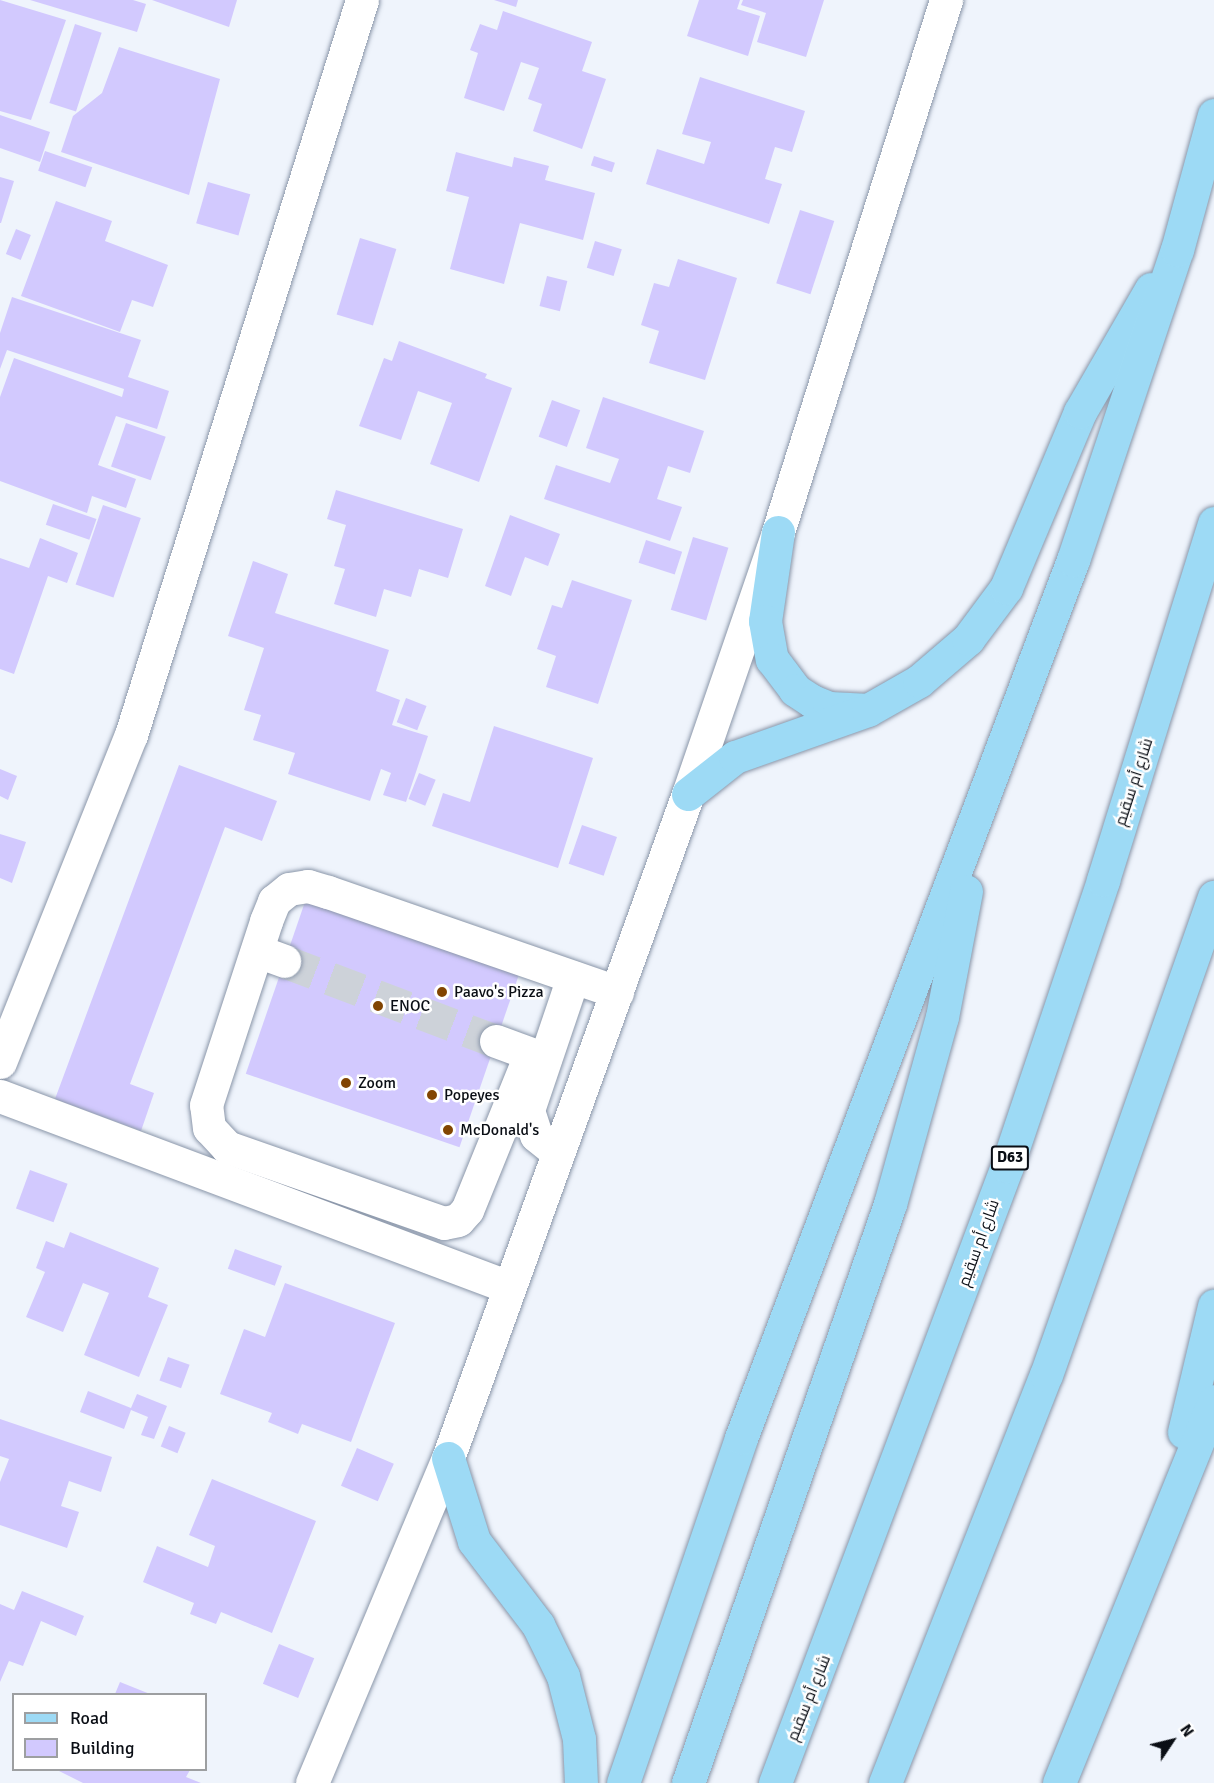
<!DOCTYPE html>
<html>
<head>
<meta charset="utf-8">
<style>
  body { margin:0 }
  #map { position:relative; width:1214px; height:1783px; overflow:hidden; background:#eff4fc; font-family:Signika,Cairo,sans-serif }
  div>[style] { position:absolute }
  [style*='--x'] { left:calc(var(--x)*1px); top:calc(var(--y)*1px); width:calc(var(--w)*1px); rotate:calc(var(--a)*1deg) }
  .building>* { inset:0; background:#d2c9fe; transform-origin:0 0 }
  .minor-tunnel>* { height:33px; margin-top:-16.5px; transform-origin:0; background:repeating-linear-gradient(90deg,#cdd2d9 0 33px,transparent 0 49px) }
  .roads { filter:drop-shadow(0 0 2px #8a96a9) drop-shadow(0 0 2px #8a96a9) }
  .minor>* { height:33px; margin:-16.5px; padding:0 16.5px; transform-origin:16.5px; border-radius:16.5px; background:#fff }
  .major>* { height:33px; margin:-16.5px; padding:0 16.5px; transform-origin:16.5px; border-radius:16.5px; background:#9ddaf5 }
  .dots>* { width:16px; height:16px; translate:-50% -50%; box-sizing:border-box; border:3px solid #fff; border-radius:50% }
  span { translate:-50% -50%; white-space:nowrap; text-align:center; line-height:1.15; -webkit-text-stroke:5px #fff; paint-order:stroke }
  .shield-label span { padding:2px 4px; background:#fff; border:2px solid; border-radius:4px; -webkit-text-stroke-width:0 }
  .shield-label { font-size:15px; color:#0a0e15; font-weight:700 }
  .street-label { font-size:16px; color:#0a0e15 }
  .poi-label { font-size:16px; color:#0a0e15 }
  .left { translate:0 -50%; text-align:left }
  .legend { position:absolute; left:12px; top:1693px; width:195px; height:78px; box-sizing:border-box; background:#fff; border:2px solid #9d9fa1; margin:0; padding:8px 10px; list-style:none; font-size:18px; color:#0a0e15 }
  .legend li { display:flex; align-items:center; gap:12px; height:30px }
  .legend b { width:30px; border:2px solid #9d9fa1 }
  .north { position:absolute; left:1142px; top:1711px; width:60px; height:60px; -webkit-text-stroke:4px #fff; paint-order:stroke; rotate:55deg; font-size:16px; font-weight:700; line-height:24px; text-align:center; color:#0a0e15 }
  .north::after { content:''; display:block; margin:auto; width:21px; height:27px; background:#0a0e15; clip-path:polygon(50% 0,100% 100%,50% 72%,0 100%) }
</style>
</head>
<body>
<div id="map">
  <div class="building">
    <i style="clip-path:polygon(0 0,66px 20px,31px 120px,0 111px)"></i>
    <i style="clip-path:polygon(30px 0,133px 0,146px 4px,137px 32px)"></i>
    <i style="clip-path:polygon(152px 0,237px 0,229px 27px)"></i>
    <i style="clip-path:polygon(494px 0,518px 0,516px 7px)"></i>
    <i style="clip-path:polygon(699px 0,740px 0,737px 9px,760px 16px,748px 56px,687px 36px)"></i>
    <i style="clip-path:polygon(743px 0,824px 0,806px 57px,757px 42px,766px 13px,741px 5px)"></i>
    <i style="clip-path:polygon(503px 11px,592px 42px,582px 71px,606px 79px,582px 149px,533px 131px,542px 104px,528px 99px,539px 68px,521px 62px,504px 111px,464px 98px,478px 53px,470px 50px,480px 24px,497px 30px)"></i>
    <i style="left:75px;top:24px;width:28px;height:83px;rotate:18deg"></i>
    <i style="clip-path:polygon(119px 47px,220px 79px,189px 195px,61px 152px,73px 116px,102px 93px)"></i>
    <i style="clip-path:polygon(700px 77px,805px 111px,792px 152px,775px 147px,765px 179px,782px 184px,769px 224px,646px 184px,657px 149px,704px 164px,711px 142px,682px 134px)"></i>
    <i style="clip-path:polygon(0 115px,50px 132px,40px 162px,0 148px)"></i>
    <i style="left:45px;top:151px;width:50px;height:21px;rotate:19deg"></i>
    <i style="clip-path:polygon(456px 152px,512px 167px,514px 157px,549px 166px,545px 180px,595px 193px,583px 240px,520px 223px,504px 284px,450px 269px,469px 197px,446px 191px)"></i>
    <i style="left:594px;top:156px;width:22px;height:10px;rotate:18deg"></i>
    <i style="clip-path:polygon(0 177px,14px 181px,1px 223px,0 223px)"></i>
    <i style="left:208px;top:182px;width:44px;height:43px;rotate:16deg"></i>
    <i style="clip-path:polygon(56px 201px,112px 221px,105px 241px,168px 265px,153px 307px,132px 300px,120px 332px,21px 296px)"></i>
    <i style="left:800px;top:210px;width:36px;height:77px;rotate:18deg"></i>
    <i style="left:16px;top:229px;width:16px;height:27px;rotate:22deg"></i>
    <i style="left:360px;top:238px;width:38px;height:80px;rotate:17deg"></i>
    <i style="left:595px;top:241px;width:28px;height:28px;rotate:17deg"></i>
    <i style="clip-path:polygon(678px 259px,737px 278px,705px 380px,649px 363px,659px 331px,641px 325px,654px 283px,669px 287px)"></i>
    <i style="left:547px;top:276px;width:21px;height:31px;rotate:14deg"></i>
    <i style="clip-path:polygon(12px 297px,141px 340px,128px 377px,169px 391px,157px 429px,116px 416px,98px 465px,136px 479px,126px 508px,92px 496px,87px 513px,0 481px,0 397px,14px 358px,122px 397px,124px 389px,7px 350px,0 369px,0 333px)"></i>
    <i style="clip-path:polygon(399px 341px,487px 374px,485px 378px,512px 388px,479px 482px,430px 464px,452px 403px,418px 391px,401px 440px,359px 426px,384px 358px,392px 361px)"></i>
    <i style="clip-path:polygon(603px 397px,704px 431px,690px 473px,668px 466px,657px 499px,682px 507px,670px 541px,544px 499px,556px 465px,610px 483px,619px 459px,586px 448px)"></i>
    <i style="left:552px;top:400px;width:30px;height:39px;rotate:20deg"></i>
    <i style="left:126px;top:423px;width:42px;height:46px;rotate:19deg"></i>
    <i style="clip-path:polygon(336px 490px,463px 529px,448px 578px,419px 569px,411px 597px,384px 589px,376px 617px,334px 604px,345px 569px,334px 566px,346px 525px,327px 519px)"></i>
    <i style="left:53px;top:504px;width:46px;height:22px;rotate:19deg"></i>
    <i style="left:103px;top:505px;width:40px;height:84px;rotate:19deg"></i>
    <i style="clip-path:polygon(510px 515px,560px 534px,548px 566px,525px 557px,511px 596px,485px 586px)"></i>
    <i style="left:693px;top:537px;width:37px;height:76px;rotate:17deg"></i>
    <i style="clip-path:polygon(40px 538px,78px 553px,67px 583px,48px 576px,14px 674px,0 669px,0 558px,29px 568px)"></i>
    <i style="left:646px;top:540px;width:38px;height:24px;rotate:18deg"></i>
    <i style="clip-path:polygon(253px 561px,288px 574px,275px 613px,389px 650px,376px 691px,400px 700px,392px 725px,428px 736px,406px 802px,383px 795px,391px 773px,381px 769px,370px 801px,288px 774px,295px 753px,253px 740px,261px 715px,244px 710px,264px 648px,228px 636px)"></i>
    <i style="clip-path:polygon(572px 580px,632px 600px,598px 704px,546px 687px,556px 656px,537px 649px,552px 605px,562px 608px)"></i>
    <i style="left:406px;top:698px;width:22px;height:26px;rotate:21deg"></i>
    <i style="clip-path:polygon(494px 726px,593px 758px,558px 868px,432px 826px,443px 793px,470px 802px)"></i>
    <i style="clip-path:polygon(179px 765px,277px 801px,262px 841px,225px 827px,130px 1084px,154px 1093px,141px 1131px,55px 1099px)"></i>
    <i style="clip-path:polygon(0 769px,17px 776px,8px 800px,0 796px)"></i>
    <i style="left:419px;top:773px;width:18px;height:28px;rotate:22deg"></i>
    <i style="left:582px;top:825px;width:37px;height:41px;rotate:19deg"></i>
    <i style="clip-path:polygon(0 834px,26px 842px,12px 883px,0 878px)"></i>
    <i style="left:307px;top:896px;width:226px;height:188px;rotate:19deg"></i>
    <i style="left:30px;top:1170px;width:40px;height:41px;rotate:20deg"></i>
    <i style="clip-path:polygon(70px 1232px,159px 1268px,148px 1297px,168px 1305px,139px 1377px,84px 1355px,109px 1293px,83px 1283px,63px 1332px,26px 1317px,45px 1272px,36px 1268px,46px 1241px,64px 1248px)"></i>
    <i style="left:235px;top:1249px;width:50px;height:21px;rotate:20deg"></i>
    <i style="clip-path:polygon(285px 1283px,395px 1323px,351px 1442px,302px 1424px,298px 1434px,268px 1422px,272px 1413px,220px 1394px,244px 1329px,265px 1337px)"></i>
    <i style="left:168px;top:1357px;width:23px;height:25px;rotate:20deg"></i>
    <i style="clip-path:polygon(88px 1391px,131px 1408px,137px 1394px,167px 1406px,154px 1439px,141px 1435px,148px 1417px,131px 1410px,124px 1429px,80px 1412px)"></i>
    <i style="clip-path:polygon(0 1419px,112px 1457px,101px 1492px,69px 1481px,61px 1506px,79px 1512px,67px 1548px,0 1525px,0 1482px,9px 1459px,0 1456px)"></i>
    <i style="left:169px;top:1426px;width:18px;height:22px;rotate:22deg"></i>
    <i style="left:357px;top:1448px;width:40px;height:41px;rotate:23deg"></i>
    <i style="clip-path:polygon(212px 1479px,316px 1521px,272px 1633px,221px 1612px,216px 1624px,190px 1614px,194px 1603px,143px 1582px,157px 1546px,208px 1567px,215px 1546px,189px 1535px)"></i>
    <i style="clip-path:polygon(22px 1591px,84px 1616px,76px 1636px,41px 1621px,23px 1666px,9px 1661px,0 1682px,0 1604px,14px 1610px)"></i>
    <i style="left:279px;top:1644px;width:38px;height:43px;rotate:22deg"></i>
    <i style="clip-path:polygon(120px 1682px,150px 1694px,115px 1694px)"></i>
    <i style="clip-path:polygon(57px 1770px,190px 1770px,186px 1777px,201px 1783px,83px 1783px)"></i>
  </div>
  <div class="minor-tunnel">
    <i style="--x:284;--y:961;--w:227;--a:20.7"></i>
  </div>
  <div class="roads">
    <div class="minor">
      <i style="--x:257;--y:951;--w:29;--a:20"></i>
      <i style="--x:496;--y:1041;--w:52;--a:20.2"></i>
      <i style="--x:530;--y:1055;--w:167;--a:112.1"></i>
      <i style="--x:467;--y:1210;--w:13;--a:132"></i>
      <i style="--x:458;--y:1220;--w:14;--a:168"></i>
      <i style="--x:444;--y:1223;--w:230;--a:-160.7"></i>
      <i style="--x:227;--y:1147;--w:26;--a:-133"></i>
      <i style="--x:209;--y:1128;--w:23;--a:-97"></i>
      <i style="--x:206;--y:1105;--w:194;--a:-71.9"></i>
      <i style="--x:266;--y:921;--w:22;--a:-68"></i>
      <i style="--x:274;--y:901;--w:19;--a:-39"></i>
      <i style="--x:289;--y:889;--w:19;--a:-9"></i>
      <i style="--x:308;--y:886;--w:21;--a:17"></i>
      <i style="--x:328;--y:892;--w:306;--a:19.1"></i>
      <i style="--x:0;--y:1062;--w:352;--a:-68.2"></i>
      <i style="--x:131;--y:735;--w:770;--a:-72.55"></i>
      <i style="--x:0;--y:1096;--w:544;--a:20.57"></i>
      <i style="--x:558;--y:1153;--w:28;--a:-141"></i>
      <i style="--x:536;--y:1135;--w:26;--a:-108"></i>
      <i style="--x:528;--y:1110;--w:140;--a:-71.3"></i>
      <i style="--x:312;--y:1783;--w:352;--a:-67.3"></i>
      <i style="--x:448;--y:1458;--w:706;--a:-70.13"></i>
      <i style="--x:688;--y:794;--w:277;--a:-71"></i>
      <i style="--x:778;--y:532;--w:558;--a:-72.47"></i>
    </div>
    <div class="major">
      <i style="--x:778;--y:532;--w:90;--a:98.3"></i>
      <i style="--x:765;--y:621;--w:39;--a:80"></i>
      <i style="--x:772;--y:659;--w:39;--a:53"></i>
      <i style="--x:795;--y:690;--w:20;--a:33"></i>
      <i style="--x:812;--y:701;--w:18;--a:22"></i>
      <i style="--x:829;--y:708;--w:35;--a:3"></i>
      <i style="--x:688;--y:794;--w:60;--a:-38.2"></i>
      <i style="--x:735;--y:757;--w:141;--a:-19.5"></i>
      <i style="--x:868;--y:710;--w:59;--a:-29.6"></i>
      <i style="--x:919;--y:681;--w:65;--a:-40.6"></i>
      <i style="--x:968;--y:639;--w:64;--a:-53.3"></i>
      <i style="--x:1006;--y:588;--w:191;--a:-67.2"></i>
      <i style="--x:1080;--y:412;--w:142;--a:-60"></i>
      <i style="--x:1184;--y:1432;--w:130;--a:-76.6"></i>
      <i style="--x:448;--y:1458;--w:87;--a:72.6"></i>
      <i style="--x:474;--y:1541;--w:106;--a:52.7"></i>
      <i style="--x:538;--y:1625;--w:57;--a:63.9"></i>
      <i style="--x:563;--y:1676;--w:65;--a:75.7"></i>
      <i style="--x:579;--y:1739;--w:44;--a:87.4"></i>
      <i style="--x:623;--y:1783;--w:365;--a:-71.1"></i>
      <i style="--x:741;--y:1438;--w:939;--a:-69.29"></i>
      <i style="--x:1073;--y:560;--w:327;--a:-71.5"></i>
      <i style="--x:1177;--y:250;--w:140;--a:-74.7"></i>
      <i style="--x:688;--y:1783;--w:613;--a:-70.77"></i>
      <i style="--x:890;--y:1204;--w:194;--a:-74.5"></i>
      <i style="--x:942;--y:1017;--w:128;--a:-79.2"></i>
      <i style="--x:775;--y:1783;--w:659;--a:-69.39"></i>
      <i style="--x:1007;--y:1166;--w:302;--a:-71.4"></i>
      <i style="--x:1103;--y:880;--w:374;--a:-72.7"></i>
      <i style="--x:885;--y:1783;--w:439;--a:-68.5"></i>
      <i style="--x:1046;--y:1375;--w:507;--a:-70.64"></i>
      <i style="--x:1059;--y:1783;--w:412;--a:-67.9"></i>
    </div>
  </div>
  <div class="dots">
    <i style="left:442px;top:992px;background:#824502"></i>
    <i style="left:378px;top:1006px;background:#824502"></i>
    <i style="left:346px;top:1083px;background:#824502"></i>
    <i style="left:432px;top:1095px;background:#824502"></i>
    <i style="left:448px;top:1130px;background:#824502"></i>
  </div>
  <div class="shield-label">
    <span style="left:1010px;top:1158px">D63</span>
  </div>
  <div class="street-label">
    <span style="left:1134px;top:782px;rotate:-72deg">شارع أم سقيم</span>
    <span style="left:979px;top:1243px;rotate:-70deg">شارع أم سقيم</span>
    <span style="left:809px;top:1698px;rotate:-68deg">شارع أم سقيم</span>
  </div>
  <div class="poi-label">
    <span class="left" style="left:454px;top:992px">Paavo's Pizza</span>
    <span class="left" style="left:390px;top:1006px">ENOC</span>
    <span class="left" style="left:358px;top:1083px">Zoom</span>
    <span class="left" style="left:444px;top:1095px">Popeyes</span>
    <span class="left" style="left:460px;top:1130px">McDonald's</span>
  </div>
  <ul class="legend">
  <li><b style="height:8px;background:#9ddaf5"></b>Road</li>
  <li><b style="height:16px;background:#d2c9fe"></b>Building</li>
  </ul>
  <div class="north">N</div>
</div>
</body>
</html>
